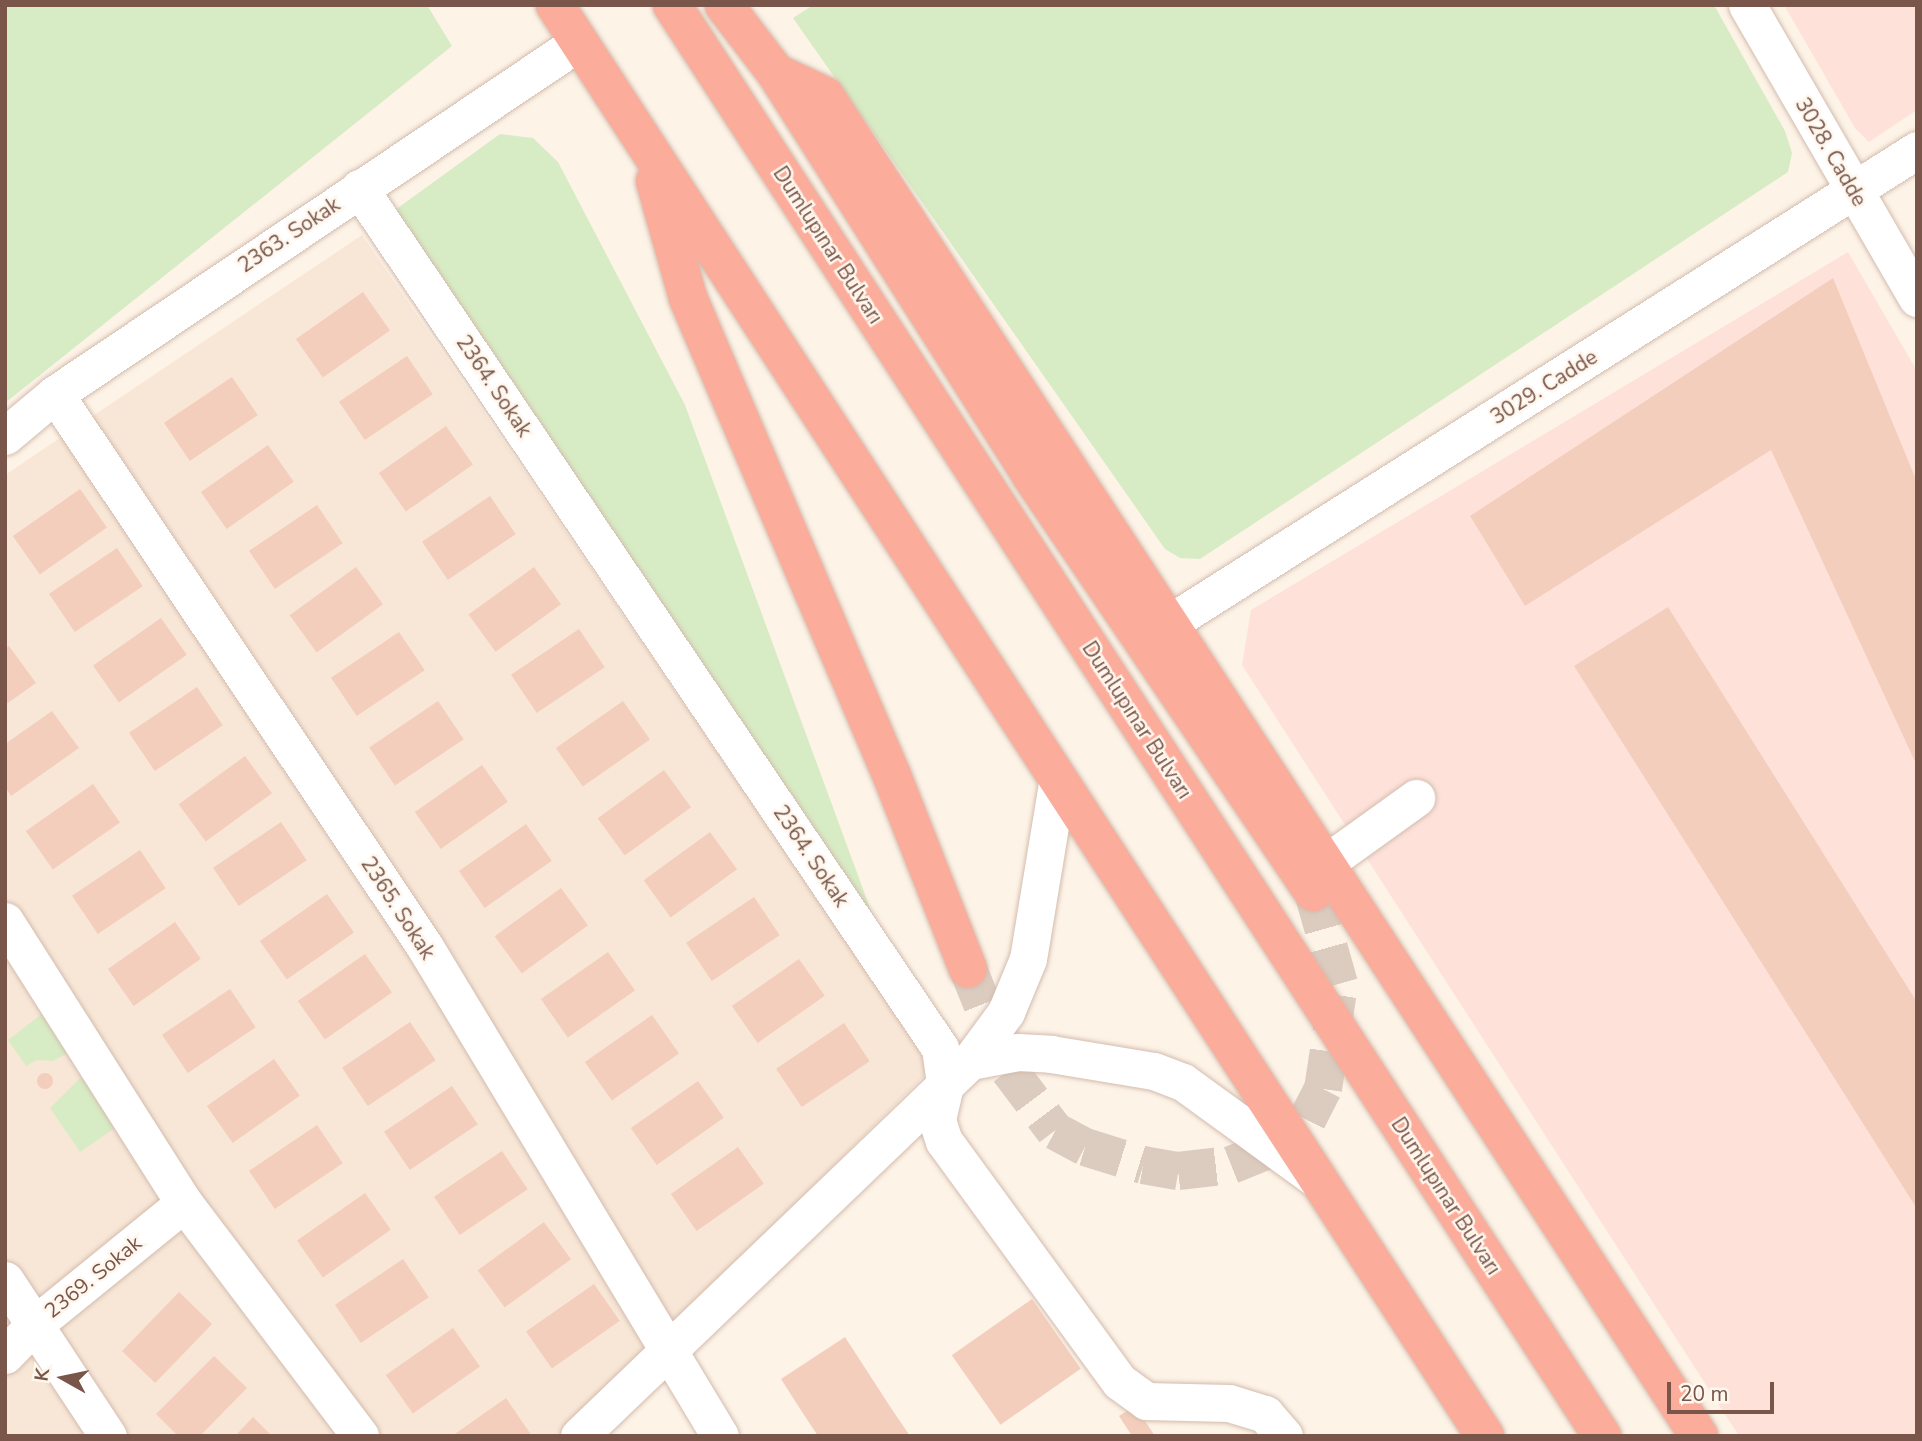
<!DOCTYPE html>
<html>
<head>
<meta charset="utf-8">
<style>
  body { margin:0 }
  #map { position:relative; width:1922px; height:1441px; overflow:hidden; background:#fdf3e7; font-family:"Nunito Sans",sans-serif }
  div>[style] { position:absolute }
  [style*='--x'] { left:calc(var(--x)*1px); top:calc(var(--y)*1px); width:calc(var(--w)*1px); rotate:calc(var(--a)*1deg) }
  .residential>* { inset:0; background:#f8e7d7 }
  .commercial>* { inset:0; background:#fee2da }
  .green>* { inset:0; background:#d7ecc4 }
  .building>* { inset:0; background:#f4cebd; transform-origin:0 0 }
  .round { border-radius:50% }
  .highway-tunnel>* { height:38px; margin-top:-19px; transform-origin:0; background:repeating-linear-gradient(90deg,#dcccc0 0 38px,transparent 0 57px) }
  .roads { filter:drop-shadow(0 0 2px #d3bcae) drop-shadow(0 0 2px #d3bcae) }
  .minor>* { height:37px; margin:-18.5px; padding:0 18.5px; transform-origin:18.5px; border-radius:18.5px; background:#fff }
  .highway>* { height:38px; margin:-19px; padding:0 19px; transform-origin:19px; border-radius:19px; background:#fbac9b }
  span { translate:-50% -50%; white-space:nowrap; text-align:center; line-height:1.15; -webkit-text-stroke:5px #fff7ee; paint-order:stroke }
  .street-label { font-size:21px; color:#795649 }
  .frame { position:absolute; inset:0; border:7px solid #795649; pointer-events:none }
  .north { position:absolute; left:28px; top:1343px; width:70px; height:70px; -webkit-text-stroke:5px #fff7ee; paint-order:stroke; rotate:279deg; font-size:19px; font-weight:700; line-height:28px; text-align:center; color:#795649 }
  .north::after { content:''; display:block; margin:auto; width:24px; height:32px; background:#795649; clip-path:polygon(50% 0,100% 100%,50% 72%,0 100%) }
  .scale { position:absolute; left:1667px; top:1382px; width:107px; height:32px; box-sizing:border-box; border:4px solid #795649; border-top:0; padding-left:9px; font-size:21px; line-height:24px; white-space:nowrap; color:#795649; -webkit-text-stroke:5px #fff7ee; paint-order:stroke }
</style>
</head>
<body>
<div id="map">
  <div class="residential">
    <i style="clip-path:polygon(362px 235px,933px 1067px,561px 1436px,5px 1436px,5px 475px)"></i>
  </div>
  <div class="commercial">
    <i style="clip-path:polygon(1784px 5px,1917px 5px,1917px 110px,1869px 142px,1855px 128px)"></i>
    <i style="clip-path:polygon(1848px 252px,1917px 371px,1917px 1436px,1739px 1436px,1242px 665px,1251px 610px)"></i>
  </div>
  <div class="green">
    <i style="clip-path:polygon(5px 5px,427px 5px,452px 46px,5px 403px)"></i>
    <i style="clip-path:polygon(813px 5px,1714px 5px,1785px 131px,1792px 153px,1788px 172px,1200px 559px,1180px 558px,1165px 549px,793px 18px)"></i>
    <i style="clip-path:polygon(500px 134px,533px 138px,558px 162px,685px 405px,881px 938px,395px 210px)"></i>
    <i style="clip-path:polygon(43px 1013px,68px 1053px,53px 1061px,37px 1060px,26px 1066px,8px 1040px)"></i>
    <i style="clip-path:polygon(81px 1077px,115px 1128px,80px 1152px,50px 1108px)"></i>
  </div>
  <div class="building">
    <i style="clip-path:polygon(1833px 278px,1917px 482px,1917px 766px,1771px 450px,1525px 606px,1470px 516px)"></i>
    <i style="left:363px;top:292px;width:47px;height:82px;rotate:55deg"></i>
    <i style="left:407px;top:356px;width:46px;height:82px;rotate:56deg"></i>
    <i style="left:232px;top:377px;width:46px;height:82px;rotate:56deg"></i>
    <i style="left:446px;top:426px;width:47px;height:82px;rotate:55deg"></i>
    <i style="left:268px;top:445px;width:45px;height:82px;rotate:55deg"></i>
    <i style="left:80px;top:489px;width:47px;height:82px;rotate:55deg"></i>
    <i style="left:490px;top:496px;width:46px;height:82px;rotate:56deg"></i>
    <i style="left:317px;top:505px;width:46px;height:82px;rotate:56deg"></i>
    <i style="left:117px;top:548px;width:46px;height:82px;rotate:56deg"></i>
    <i style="left:356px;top:567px;width:46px;height:82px;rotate:54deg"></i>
    <i style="left:534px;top:567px;width:46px;height:81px;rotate:54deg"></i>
    <i style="clip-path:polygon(1668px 607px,1917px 1002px,1917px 1209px,1574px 666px)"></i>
    <i style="left:161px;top:618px;width:45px;height:83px;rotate:55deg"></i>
    <i style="left:579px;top:629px;width:46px;height:82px;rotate:56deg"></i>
    <i style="left:399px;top:632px;width:46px;height:82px;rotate:56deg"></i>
    <i style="clip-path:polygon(9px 646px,36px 683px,5px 705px,5px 649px)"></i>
    <i style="left:197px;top:687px;width:46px;height:82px;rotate:56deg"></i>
    <i style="left:438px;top:701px;width:46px;height:83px;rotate:56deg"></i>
    <i style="left:623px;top:701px;width:47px;height:82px;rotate:55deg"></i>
    <i style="clip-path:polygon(52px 711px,79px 748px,11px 796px,5px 787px,5px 744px)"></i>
    <i style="left:245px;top:756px;width:46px;height:82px;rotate:54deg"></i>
    <i style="left:482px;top:765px;width:45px;height:82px;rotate:55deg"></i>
    <i style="left:664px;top:770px;width:46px;height:82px;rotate:54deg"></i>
    <i style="left:93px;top:784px;width:47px;height:82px;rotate:55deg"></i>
    <i style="left:281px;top:822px;width:46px;height:82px;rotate:56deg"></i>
    <i style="left:526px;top:824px;width:45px;height:82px;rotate:55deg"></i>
    <i style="left:710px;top:832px;width:46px;height:82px;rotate:54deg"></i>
    <i style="left:140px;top:850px;width:46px;height:82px;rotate:56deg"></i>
    <i style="left:561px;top:888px;width:46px;height:82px;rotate:54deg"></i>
    <i style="left:327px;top:894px;width:47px;height:82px;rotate:55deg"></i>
    <i style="left:754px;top:897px;width:46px;height:82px;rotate:56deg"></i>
    <i style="left:175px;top:922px;width:45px;height:82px;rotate:55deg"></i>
    <i style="left:608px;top:952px;width:47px;height:82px;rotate:55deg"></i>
    <i style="left:365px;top:954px;width:47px;height:82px;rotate:55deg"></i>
    <i style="left:799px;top:959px;width:45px;height:82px;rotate:55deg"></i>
    <i style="left:230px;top:989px;width:46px;height:82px;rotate:56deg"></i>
    <i style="left:652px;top:1015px;width:47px;height:82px;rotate:55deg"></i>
    <i style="left:410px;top:1022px;width:46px;height:82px;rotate:56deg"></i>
    <i style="left:844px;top:1023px;width:46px;height:82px;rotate:56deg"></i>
    <i style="left:274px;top:1059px;width:45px;height:82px;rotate:55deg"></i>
    <i class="round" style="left:37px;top:1073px;width:16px;height:16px"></i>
    <i style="left:698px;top:1081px;width:45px;height:82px;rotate:55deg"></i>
    <i style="left:452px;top:1086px;width:46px;height:82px;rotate:56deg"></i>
    <i style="left:317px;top:1125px;width:46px;height:82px;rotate:56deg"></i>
    <i style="left:738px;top:1147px;width:45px;height:82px;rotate:55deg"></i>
    <i style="left:502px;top:1151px;width:46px;height:82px;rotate:56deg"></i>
    <i style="left:365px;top:1193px;width:45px;height:83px;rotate:55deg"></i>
    <i style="left:544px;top:1222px;width:46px;height:82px;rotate:54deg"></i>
    <i style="left:403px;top:1259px;width:46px;height:82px;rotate:56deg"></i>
    <i style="left:594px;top:1284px;width:45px;height:83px;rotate:55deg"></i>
    <i style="left:179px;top:1292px;width:46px;height:82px;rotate:44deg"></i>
    <i style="left:1032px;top:1299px;width:85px;height:98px;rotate:55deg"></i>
    <i style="left:453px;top:1328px;width:47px;height:82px;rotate:55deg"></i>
    <i style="clip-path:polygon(845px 1337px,891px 1408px,910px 1436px,818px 1436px,804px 1415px,781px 1379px)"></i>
    <i style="clip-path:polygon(214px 1356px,247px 1388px,200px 1436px,178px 1436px,156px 1414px)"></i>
    <i style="clip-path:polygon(506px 1398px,532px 1436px,452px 1436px)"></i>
    <i style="clip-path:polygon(1135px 1406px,1155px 1436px,1132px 1436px,1119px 1416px)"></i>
    <i style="clip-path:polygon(253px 1417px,272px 1436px,235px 1436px)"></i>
  </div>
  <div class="highway-tunnel">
    <i style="--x:968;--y:969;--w:109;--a:67.9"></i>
    <i style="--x:1009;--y:1070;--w:76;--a:53"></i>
    <i style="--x:1055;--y:1131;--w:34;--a:28"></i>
    <i style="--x:1085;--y:1147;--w:61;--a:17.2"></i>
    <i style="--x:1143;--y:1165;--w:36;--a:10"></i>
    <i style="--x:1178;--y:1171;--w:53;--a:-6.5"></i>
    <i style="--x:1231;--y:1165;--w:43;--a:-21.8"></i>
    <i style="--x:1271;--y:1149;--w:46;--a:-38.9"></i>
    <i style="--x:1307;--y:1120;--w:35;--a:-63"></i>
    <i style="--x:1323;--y:1089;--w:106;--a:-81.3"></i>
    <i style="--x:1339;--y:984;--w:96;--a:-105.8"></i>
  </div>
  <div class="roads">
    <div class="minor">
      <i style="--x:1747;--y:5;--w:339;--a:59.9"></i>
      <i style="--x:359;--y:188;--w:1038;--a:55.96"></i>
      <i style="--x:940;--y:1048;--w:37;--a:82"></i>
      <i style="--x:945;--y:1085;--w:36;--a:103"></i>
      <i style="--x:937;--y:1120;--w:22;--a:72"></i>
      <i style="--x:944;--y:1141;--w:298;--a:53.9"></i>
      <i style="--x:1120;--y:1382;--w:32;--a:36"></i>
      <i style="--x:1146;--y:1401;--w:83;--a:1.4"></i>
      <i style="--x:1229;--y:1403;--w:38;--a:17"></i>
      <i style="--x:1265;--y:1414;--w:29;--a:49"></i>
      <i style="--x:55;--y:394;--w:665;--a:56.21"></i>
      <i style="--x:425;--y:947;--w:571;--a:58.9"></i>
      <i style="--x:5;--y:436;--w:65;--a:-40"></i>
      <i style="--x:55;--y:394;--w:631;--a:-33.89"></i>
      <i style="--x:1171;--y:622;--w:883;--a:-32.32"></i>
      <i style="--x:1327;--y:862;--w:110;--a:-35.7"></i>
      <i style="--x:5;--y:921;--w:334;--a:57.6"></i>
      <i style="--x:184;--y:1203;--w:292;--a:52.9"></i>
      <i style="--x:970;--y:1061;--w:49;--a:-10.6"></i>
      <i style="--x:1018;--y:1052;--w:33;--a:3"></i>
      <i style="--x:1051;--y:1054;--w:104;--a:9.4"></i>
      <i style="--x:1154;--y:1071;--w:31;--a:21"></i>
      <i style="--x:1183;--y:1082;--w:163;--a:36"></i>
      <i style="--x:5;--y:1280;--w:187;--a:56.6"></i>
      <i style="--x:5;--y:1355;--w:42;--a:-46"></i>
      <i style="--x:34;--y:1325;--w:193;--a:-39.1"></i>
      <i style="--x:579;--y:1436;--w:542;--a:-43.8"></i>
      <i style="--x:970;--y:1061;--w:61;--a:-53.7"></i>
      <i style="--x:1006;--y:1012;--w:57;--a:-67.5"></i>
      <i style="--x:1028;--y:959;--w:178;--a:-80.6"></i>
    </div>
    <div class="highway">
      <i style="--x:555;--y:5;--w:1707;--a:56.98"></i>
      <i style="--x:672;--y:5;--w:1707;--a:56.98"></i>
      <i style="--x:724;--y:5;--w:86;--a:52.6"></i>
      <i style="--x:776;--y:73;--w:475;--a:57.6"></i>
      <i style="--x:1030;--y:474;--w:505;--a:55.9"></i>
      <i style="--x:776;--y:73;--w:54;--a:25.1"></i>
      <i style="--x:825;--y:96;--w:1600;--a:56.89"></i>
      <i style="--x:655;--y:181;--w:122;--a:74.2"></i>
      <i style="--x:688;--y:298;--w:520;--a:66.89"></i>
      <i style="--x:892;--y:776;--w:207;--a:68.5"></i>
    </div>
  </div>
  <div class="street-label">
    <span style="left:1831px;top:152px;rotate:60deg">3028. Cadde</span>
    <span style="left:289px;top:235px;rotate:-34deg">2363. Sokak</span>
    <span style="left:828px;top:245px;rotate:57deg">Dumlupınar Bulvarı</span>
    <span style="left:494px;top:386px;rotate:56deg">2364. Sokak</span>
    <span style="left:1544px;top:387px;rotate:-32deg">3029. Cadde</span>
    <span style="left:1137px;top:720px;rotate:57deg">Dumlupınar Bulvarı</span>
    <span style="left:811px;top:856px;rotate:56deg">2364. Sokak</span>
    <span style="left:398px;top:908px;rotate:57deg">2365. Sokak</span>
    <span style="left:1446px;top:1196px;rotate:57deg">Dumlupınar Bulvarı</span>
    <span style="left:93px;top:1277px;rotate:-39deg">2369. Sokak</span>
  </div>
  <div class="frame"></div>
  <div class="north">K</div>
  <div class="scale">20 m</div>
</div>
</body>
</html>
